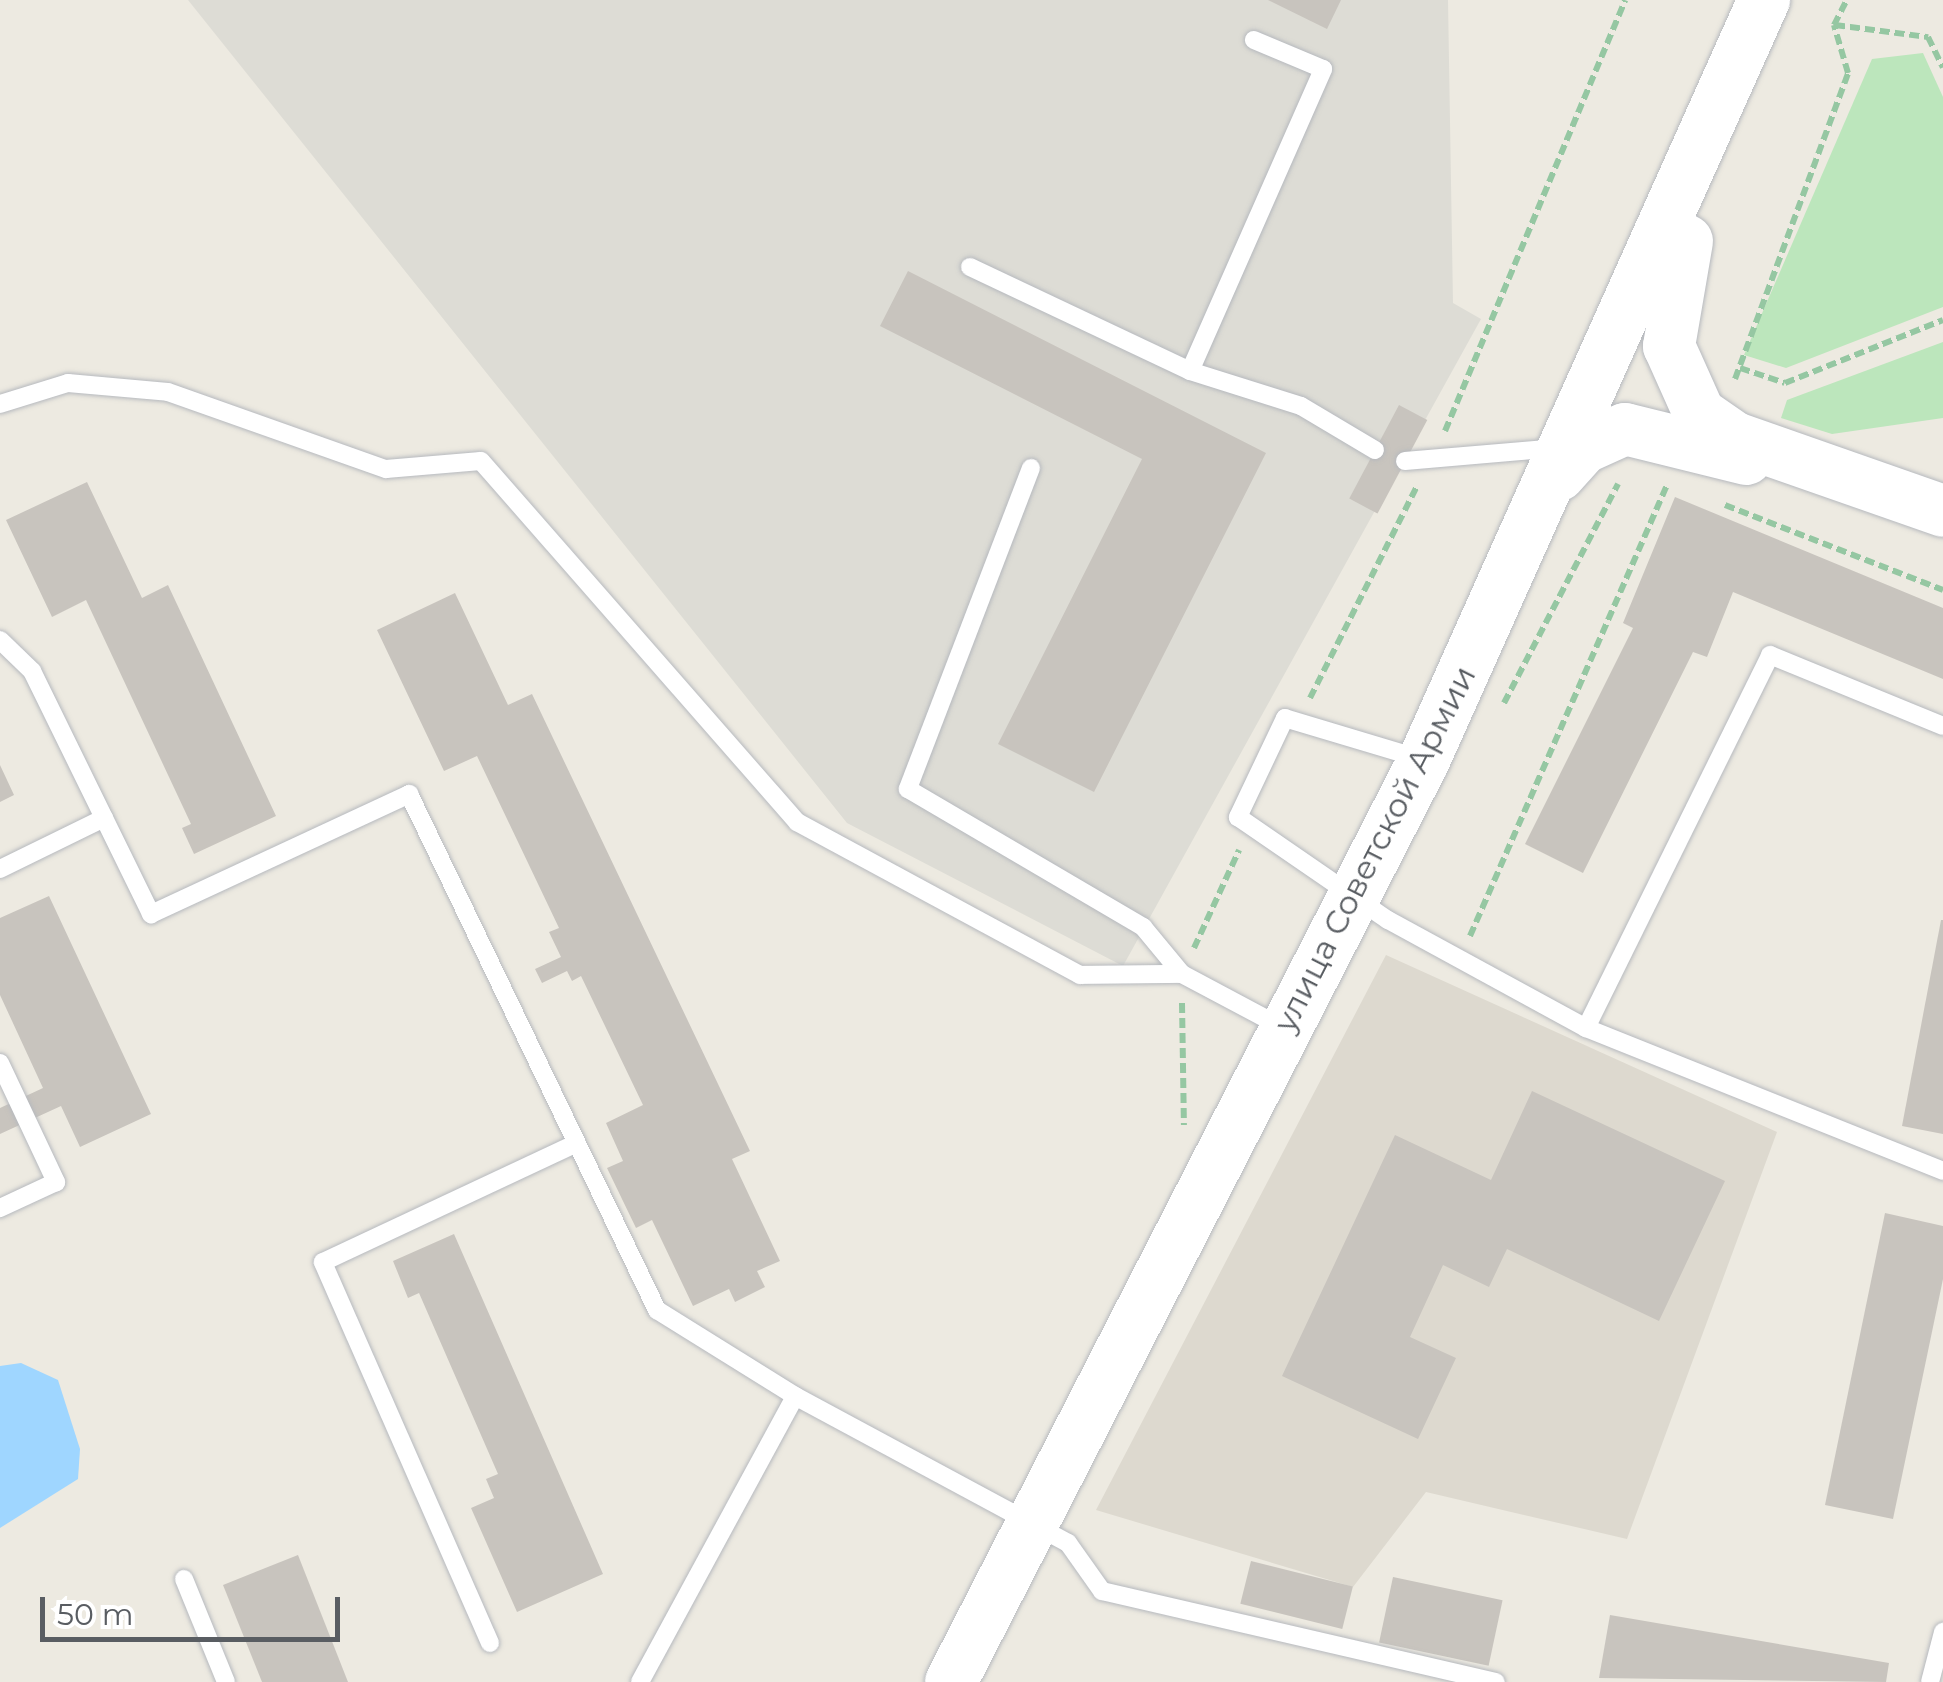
<!DOCTYPE html>
<html>
<head>
<meta charset="utf-8">
<style>
  body { margin:0 }
  #map { position:relative; width:1943px; height:1682px; overflow:hidden; background:#edeae1; font-family:Montserrat,sans-serif }
  div>[style] { position:absolute }
  [style*='--x'] { left:calc(var(--x)*1px); top:calc(var(--y)*1px); width:calc(var(--w)*1px); rotate:calc(var(--a)*1deg) }
  .industrial>* { inset:0; background:#dddcd5 }
  .education>* { inset:0; background:#ddd9cf }
  .green>* { inset:0; background:#bce6bc }
  .water>* { inset:0; background:#9fd6ff }
  .building>* { inset:0; background:#c8c4be; transform-origin:0 0 }
  .path>* { height:6px; margin-top:-3px; transform-origin:0; background:repeating-linear-gradient(90deg,#95c7a2 0 10px,transparent 0 15px) }
  .roads { filter:drop-shadow(0 0 2px #b6b9be) drop-shadow(0 0 2px #b6b9be) }
  .lane>* { height:18px; margin:-9px; padding:0 9px; transform-origin:9px; border-radius:9px; background:#fff }
  .secondary>* { height:52px; margin:-26px; padding:0 26px; transform-origin:26px; border-radius:26px; background:#fff }
  span { translate:-50% -50%; white-space:nowrap; text-align:center; line-height:1.15; -webkit-text-stroke:8px #fff; paint-order:stroke }
  .street-label { font-size:32px; color:#595d62 }
  .scale { position:absolute; left:40px; top:1597px; width:300px; height:45px; box-sizing:border-box; border:5px solid #595d62; border-top:0; padding-left:12px; font-size:30px; line-height:35px; white-space:nowrap; color:#595d62; -webkit-text-stroke:8px #fff; paint-order:stroke }
</style>
</head>
<body>
<div id="map">
  <div class="industrial">
    <i style="clip-path:polygon(188px 0,1448px 0,1453px 303px,1481px 319px,1123px 966px,847px 823px)"></i>
  </div>
  <div class="education">
    <i style="clip-path:polygon(1386px 955px,1777px 1132px,1627px 1539px,1426px 1492px,1353px 1587px,1096px 1510px)"></i>
  </div>
  <div class="green">
    <i style="clip-path:polygon(1923px 53px,1943px 97px,1943px 307px,1786px 368px,1744px 355px,1872px 59px)"></i>
    <i style="clip-path:polygon(1943px 342px,1943px 418px,1832px 434px,1781px 418px,1787px 400px)"></i>
  </div>
  <div class="water">
    <i style="clip-path:polygon(21px 1363px,58px 1380px,80px 1449px,78px 1479px,0 1528px,0 1366px)"></i>
  </div>
  <div class="building">
    <i style="clip-path:polygon(1268px 0,1341px 0,1327px 29px)"></i>
    <i style="clip-path:polygon(908px 271px,1266px 453px,1094px 792px,998px 744px,1142px 459px,880px 326px)"></i>
    <i style="left:1399px;top:405px;width:32px;height:106px;rotate:28deg"></i>
    <i style="clip-path:polygon(87px 482px,142px 598px,168px 585px,276px 816px,194px 854px,182px 828px,191px 824px,86px 600px,52px 617px,6px 520px)"></i>
    <i style="clip-path:polygon(1675px 497px,1943px 608px,1943px 679px,1733px 592px,1707px 657px,1693px 652px,1583px 873px,1525px 844px,1633px 628px,1623px 623px)"></i>
    <i style="clip-path:polygon(455px 593px,508px 705px,532px 694px,750px 1151px,732px 1159px,780px 1261px,757px 1271px,765px 1287px,735px 1302px,729px 1289px,693px 1306px,652px 1220px,636px 1228px,607px 1168px,623px 1161px,606px 1123px,643px 1105px,581px 976px,572px 981px,567px 971px,542px 983px,535px 969px,561px 957px,549px 932px,559px 928px,477px 756px,444px 771px,377px 630px)"></i>
    <i style="clip-path:polygon(0 765px,14px 795px,0 802px)"></i>
    <i style="clip-path:polygon(49px 896px,151px 1114px,80px 1147px,61px 1106px,0 1134px,0 1108px,43px 1088px,0 995px,0 918px)"></i>
    <i style="clip-path:polygon(1941px 920px,1943px 920px,1943px 1134px,1902px 1126px)"></i>
    <i style="clip-path:polygon(1532px 1091px,1725px 1181px,1659px 1321px,1507px 1249px,1489px 1287px,1443px 1265px,1410px 1337px,1456px 1358px,1418px 1439px,1282px 1376px,1395px 1135px,1491px 1180px)"></i>
    <i style="clip-path:polygon(1885px 1213px,1943px 1226px,1943px 1279px,1893px 1519px,1825px 1505px)"></i>
    <i style="clip-path:polygon(454px 1234px,603px 1574px,517px 1612px,471px 1508px,494px 1498px,486px 1479px,498px 1474px,419px 1293px,408px 1298px,393px 1261px)"></i>
    <i style="clip-path:polygon(298px 1555px,348px 1682px,262px 1682px,223px 1585px)"></i>
    <i style="left:1251px;top:1561px;width:105px;height:44px;rotate:14deg"></i>
    <i style="left:1393px;top:1577px;width:112px;height:67px;rotate:12deg"></i>
    <i style="clip-path:polygon(1610px 1615px,1889px 1663px,1886px 1682px,1599px 1678px)"></i>
  </div>
  <div class="path">
    <i style="--x:1835;--y:25;--w:94;--a:7.4"></i>
    <i style="--x:1928;--y:37;--w:34;--a:64"></i>
    <i style="--x:1740;--y:368;--w:47;--a:18.4"></i>
    <i style="--x:1785;--y:383;--w:170;--a:-21.7"></i>
    <i style="--x:1735;--y:379;--w:326;--a:-69.7"></i>
    <i style="--x:1848;--y:73;--w:50;--a:-106.3"></i>
    <i style="--x:1834;--y:25;--w:28;--a:-63"></i>
    <i style="--x:1445;--y:431;--w:467;--a:-67.3"></i>
    <i style="--x:1725;--y:505;--w:234;--a:21.3"></i>
    <i style="--x:1310;--y:698;--w:237;--a:-63.2"></i>
    <i style="--x:1504;--y:703;--w:247;--a:-62.5"></i>
    <i style="--x:1470;--y:936;--w:492;--a:-66.4"></i>
    <i style="--x:1194;--y:948;--w:108;--a:-65.3"></i>
    <i style="--x:1182;--y:1003;--w:122;--a:89.1"></i>
  </div>
  <div class="roads">
    <div class="lane">
      <i style="--x:970;--y:267;--w:243;--a:25.3"></i>
      <i style="--x:1190;--y:371;--w:116;--a:17.5"></i>
      <i style="--x:1301;--y:406;--w:86;--a:30.7"></i>
      <i style="--x:1190;--y:371;--w:330;--a:-66.2"></i>
      <i style="--x:1323;--y:69;--w:75;--a:-157.2"></i>
      <i style="--x:0;--y:404;--w:71;--a:-17.2"></i>
      <i style="--x:68;--y:383;--w:100;--a:5.1"></i>
      <i style="--x:168;--y:392;--w:231;--a:19.5"></i>
      <i style="--x:386;--y:469;--w:95;--a:-4.8"></i>
      <i style="--x:481;--y:461;--w:480;--a:48.8"></i>
      <i style="--x:797;--y:822;--w:322;--a:28.4"></i>
      <i style="--x:1080;--y:975;--w:102;--a:-0.6"></i>
      <i style="--x:1405;--y:461;--w:154;--a:-4.9"></i>
      <i style="--x:1031;--y:468;--w:344;--a:111"></i>
      <i style="--x:908;--y:789;--w:273;--a:30.4"></i>
      <i style="--x:1143;--y:927;--w:61;--a:50.3"></i>
      <i style="--x:1182;--y:974;--w:111;--a:28"></i>
      <i style="--x:0;--y:640;--w:45;--a:44.1"></i>
      <i style="--x:32;--y:671;--w:271;--a:63.9"></i>
      <i style="--x:151;--y:914;--w:285;--a:-24.9"></i>
      <i style="--x:409;--y:794;--w:573;--a:64.33"></i>
      <i style="--x:657;--y:1310;--w:163;--a:31.9"></i>
      <i style="--x:795;--y:1396;--w:310;--a:28.3"></i>
      <i style="--x:1068;--y:1543;--w:59;--a:54.7"></i>
      <i style="--x:1102;--y:1591;--w:404;--a:13"></i>
      <i style="--x:1418;--y:758;--w:139;--a:-163.3"></i>
      <i style="--x:1285;--y:718;--w:110;--a:115.4"></i>
      <i style="--x:1238;--y:817;--w:182;--a:34.5"></i>
      <i style="--x:1388;--y:920;--w:226;--a:28.6"></i>
      <i style="--x:1586;--y:1028;--w:416;--a:-63.7"></i>
      <i style="--x:1770;--y:655;--w:187;--a:22.3"></i>
      <i style="--x:0;--y:869;--w:116;--a:-26.1"></i>
      <i style="--x:1586;--y:1028;--w:385;--a:21.8"></i>
      <i style="--x:0;--y:1063;--w:132;--a:64.8"></i>
      <i style="--x:56;--y:1182;--w:62;--a:155.1"></i>
      <i style="--x:184;--y:1579;--w:111;--a:67.8"></i>
      <i style="--x:490;--y:1643;--w:416;--a:-113.7"></i>
      <i style="--x:323;--y:1262;--w:280;--a:-25.1"></i>
      <i style="--x:640;--y:1682;--w:325;--a:-61.5"></i>
      <i style="--x:1930;--y:1682;--w:52;--a:-75.4"></i>
    </div>
    <div class="secondary">
      <i style="--x:1687;--y:241;--w:107;--a:99.7"></i>
      <i style="--x:1669;--y:346;--w:73;--a:65.9"></i>
      <i style="--x:1699;--y:413;--w:44;--a:34.8"></i>
      <i style="--x:1735;--y:438;--w:220;--a:19.3"></i>
      <i style="--x:1559;--y:475;--w:36;--a:-48"></i>
      <i style="--x:1583;--y:448;--w:46;--a:-24.3"></i>
      <i style="--x:1625;--y:429;--w:125;--a:13.9"></i>
      <i style="--x:951;--y:1682;--w:1036;--a:-62.84"></i>
      <i style="--x:1424;--y:760;--w:833;--a:-65.9"></i>
    </div>
  </div>
  <div class="street-label">
    <span style="left:1375px;top:849px;rotate:-63deg">улица Советской Армии</span>
  </div>
  <div class="scale">50 m</div>
</div>
</body>
</html>
